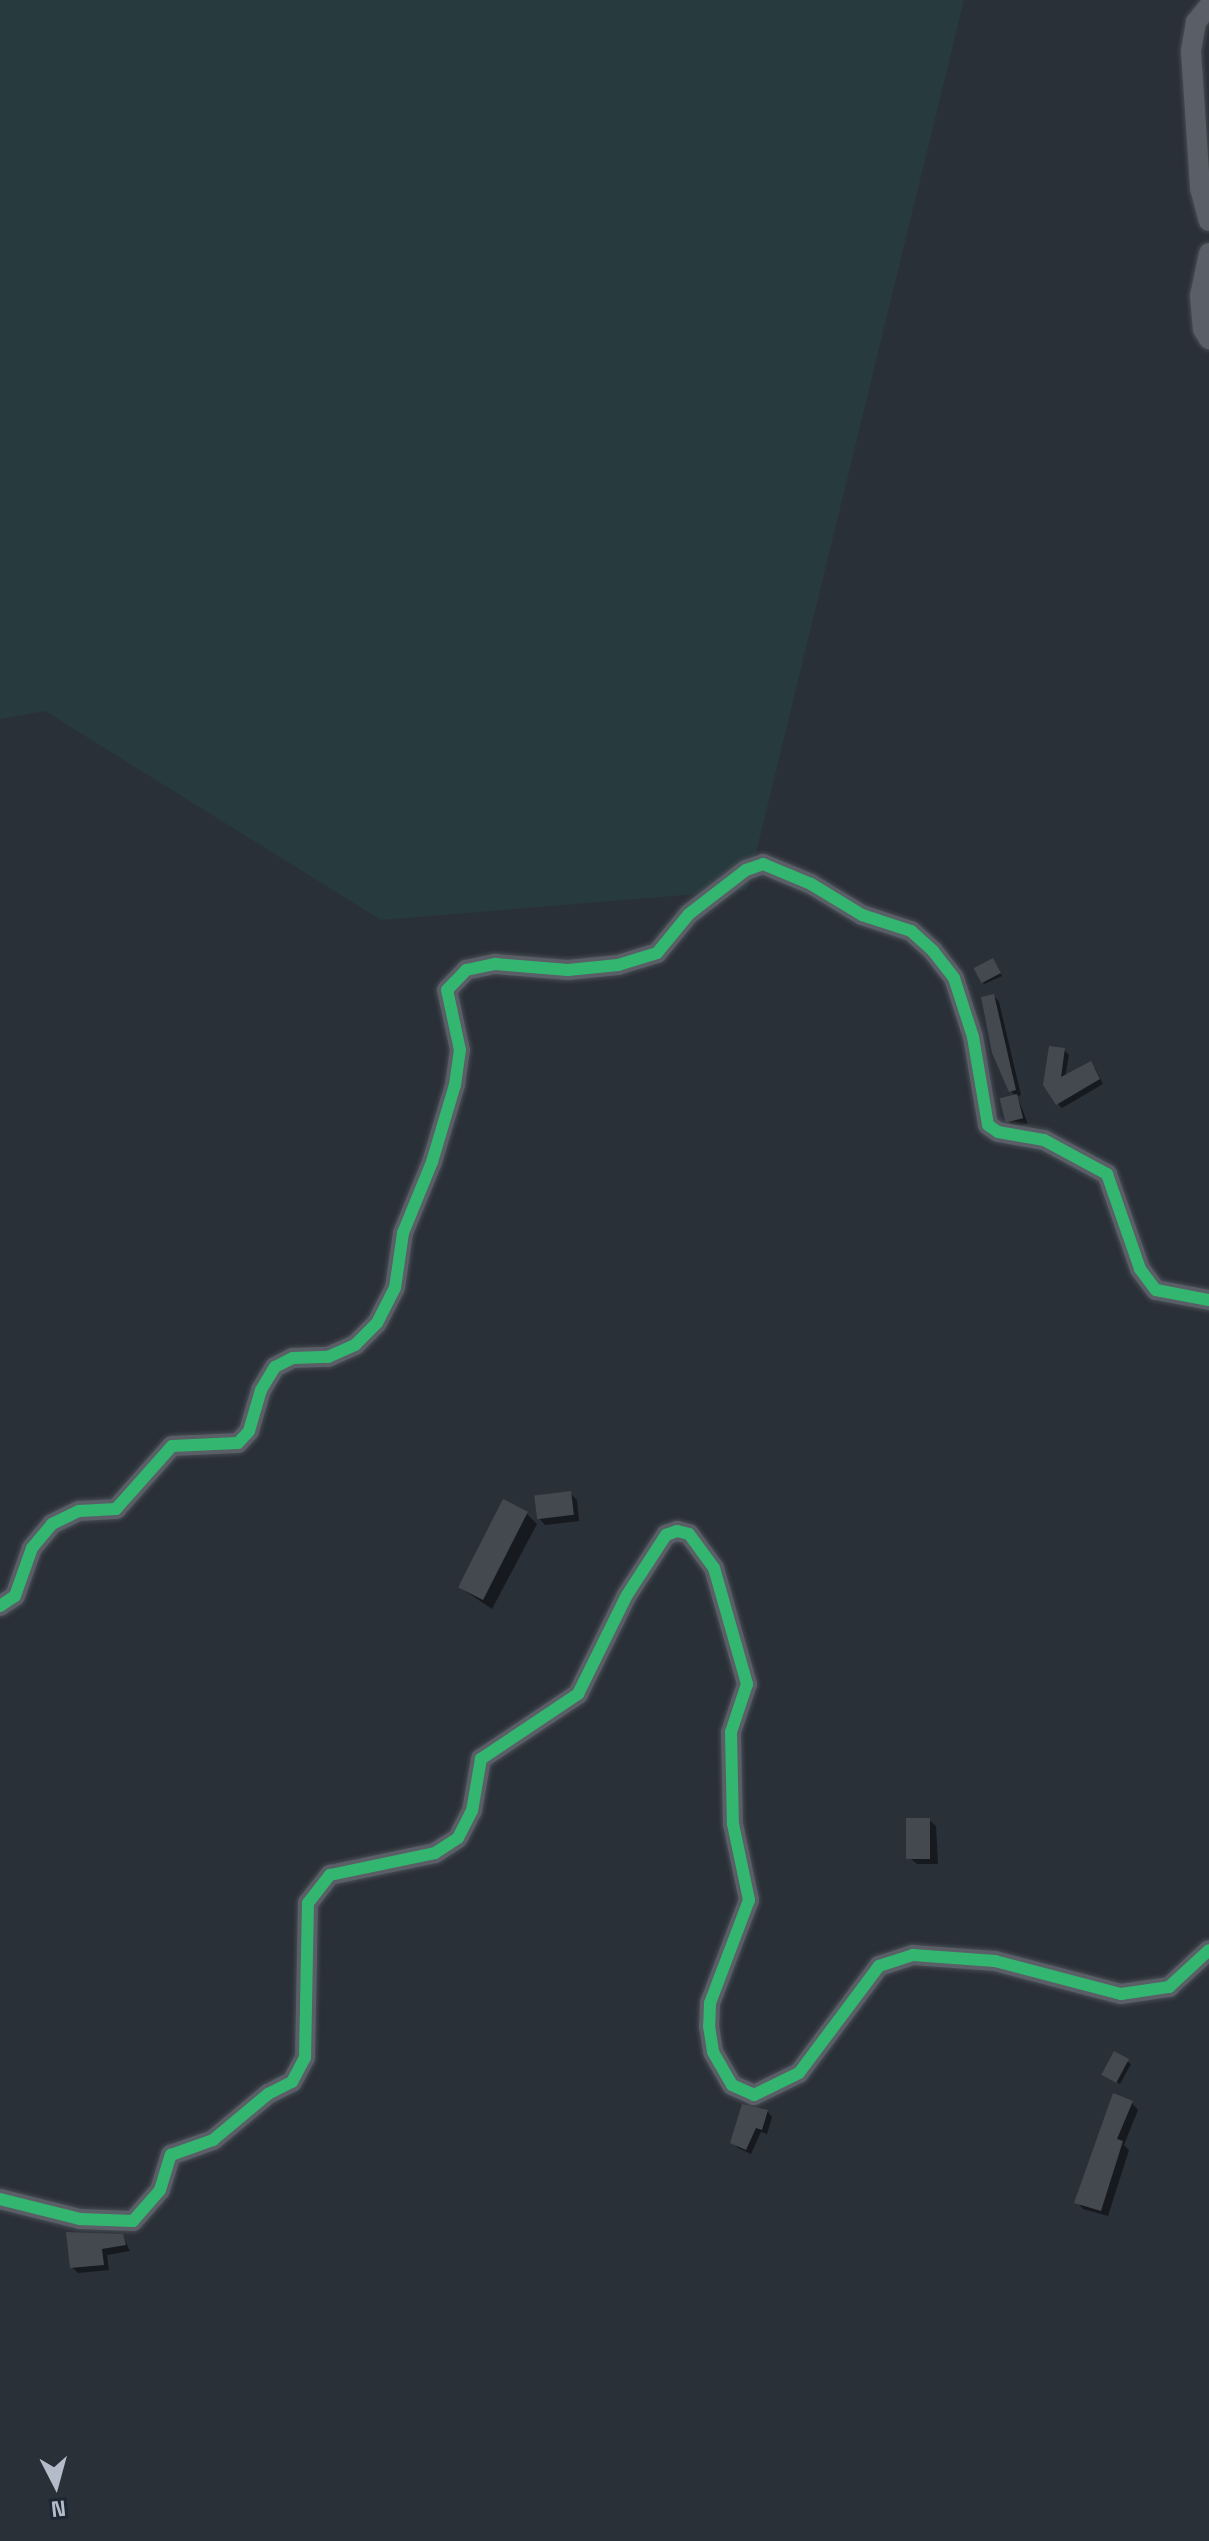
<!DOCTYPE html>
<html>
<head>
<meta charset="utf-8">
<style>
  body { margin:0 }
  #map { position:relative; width:1209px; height:2541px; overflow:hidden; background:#2a3038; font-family:"Space Grotesk",sans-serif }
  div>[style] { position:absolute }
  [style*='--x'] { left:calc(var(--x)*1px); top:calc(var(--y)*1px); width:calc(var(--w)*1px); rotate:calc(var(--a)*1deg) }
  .green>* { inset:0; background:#273a3e }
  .shadow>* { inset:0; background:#0007 }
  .building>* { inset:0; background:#444950; transform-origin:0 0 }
  .roads { filter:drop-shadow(0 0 2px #484c53) drop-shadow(0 0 2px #484c53) }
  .minor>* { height:20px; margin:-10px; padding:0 10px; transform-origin:10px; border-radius:10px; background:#5a5e66 }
  .cycleway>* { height:12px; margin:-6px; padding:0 6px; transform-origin:6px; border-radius:6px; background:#33b770 }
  span { translate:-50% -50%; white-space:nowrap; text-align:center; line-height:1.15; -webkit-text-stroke:6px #1d2633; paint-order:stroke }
  .north { position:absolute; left:16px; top:2445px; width:80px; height:80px; -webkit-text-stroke:6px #1d2633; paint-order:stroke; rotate:174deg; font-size:22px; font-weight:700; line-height:32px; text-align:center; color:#b4bcc9 }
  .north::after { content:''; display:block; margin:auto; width:28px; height:36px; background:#b4bcc9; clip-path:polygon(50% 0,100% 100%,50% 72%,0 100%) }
</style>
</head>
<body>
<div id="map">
  <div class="green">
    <i style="clip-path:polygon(0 0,964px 0,747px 890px,381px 920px,45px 711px,0 719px)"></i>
  </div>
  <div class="shadow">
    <i style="clip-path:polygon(993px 960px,1002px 976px,984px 984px,982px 982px)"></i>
    <i style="clip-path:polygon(994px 996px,999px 1002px,1021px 1095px,1017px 1096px,1028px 1124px,1013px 1126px,1006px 1119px,1016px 1096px,1011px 1091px)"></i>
    <i style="clip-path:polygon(1064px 1050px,1069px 1055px,1065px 1077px,1095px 1068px,1103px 1084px,1062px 1108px,1058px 1104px)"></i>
    <i style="clip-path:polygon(570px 1493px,577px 1500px,579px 1521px,545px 1525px,539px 1518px)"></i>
    <i style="clip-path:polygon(527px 1514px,537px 1524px,492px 1609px,458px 1586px)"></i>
    <i style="clip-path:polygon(929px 1820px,936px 1826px,938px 1864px,917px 1864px,910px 1858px)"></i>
    <i style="clip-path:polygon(1115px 2054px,1131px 2064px,1120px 2084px,1107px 2077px)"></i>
    <i style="clip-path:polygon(1132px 2103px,1138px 2110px,1124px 2145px,1129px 2150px,1108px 2216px,1083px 2209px,1077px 2202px)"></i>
    <i style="clip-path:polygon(767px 2111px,772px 2117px,767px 2134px,761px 2132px,751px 2154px,738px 2148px,733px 2142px)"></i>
    <i style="clip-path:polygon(123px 2236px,130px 2251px,107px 2255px,109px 2270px,78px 2273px,72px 2267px)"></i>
  </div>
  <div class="building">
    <i style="left:993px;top:958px;width:17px;height:22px;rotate:62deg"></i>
    <i style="clip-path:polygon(994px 994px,1016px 1090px,1009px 1092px,992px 1053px,981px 997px)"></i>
    <i style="clip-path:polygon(1049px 1046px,1065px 1048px,1061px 1077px,1091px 1061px,1100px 1079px,1056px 1105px,1043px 1085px)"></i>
    <i style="left:1017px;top:1094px;width:25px;height:18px;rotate:76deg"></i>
    <i style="left:571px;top:1491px;width:24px;height:37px;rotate:83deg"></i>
    <i style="left:503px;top:1499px;width:28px;height:99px;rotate:27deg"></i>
    <i style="left:906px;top:1818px;width:24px;height:41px"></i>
    <i style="left:1114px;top:2051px;width:17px;height:27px;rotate:28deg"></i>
    <i style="clip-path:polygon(1113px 2093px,1133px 2101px,1117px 2139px,1123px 2141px,1101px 2211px,1074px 2203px)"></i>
    <i style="clip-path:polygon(742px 2104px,768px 2110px,762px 2130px,756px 2128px,746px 2150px,730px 2143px)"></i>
    <i style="clip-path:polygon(66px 2232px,123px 2234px,126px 2245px,102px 2249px,104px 2265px,70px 2268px)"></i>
  </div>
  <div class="roads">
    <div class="minor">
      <i style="--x:1209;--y:6;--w:21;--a:129"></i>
      <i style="--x:1196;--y:22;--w:29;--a:100"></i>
      <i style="--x:1191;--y:51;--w:137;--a:86.2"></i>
      <i style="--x:1200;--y:188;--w:34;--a:75"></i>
      <i style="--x:1209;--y:253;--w:44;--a:101.8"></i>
      <i style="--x:1200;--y:296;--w:33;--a:85"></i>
      <i style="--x:1203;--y:329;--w:12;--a:59"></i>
      <i style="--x:0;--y:1606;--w:18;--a:-34"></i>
      <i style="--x:15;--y:1596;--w:51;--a:-70.5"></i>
      <i style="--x:32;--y:1548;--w:31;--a:-50"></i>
      <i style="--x:52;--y:1524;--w:30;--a:-26"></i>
      <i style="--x:79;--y:1511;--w:37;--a:-3"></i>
      <i style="--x:116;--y:1509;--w:84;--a:-48.4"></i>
      <i style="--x:172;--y:1446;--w:66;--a:-2.6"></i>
      <i style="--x:238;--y:1443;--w:16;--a:-47"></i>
      <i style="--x:249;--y:1431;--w:43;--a:-73.7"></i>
      <i style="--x:261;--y:1390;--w:27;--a:-59"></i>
      <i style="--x:275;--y:1367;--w:20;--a:-27"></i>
      <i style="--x:293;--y:1358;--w:35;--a:-2"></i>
      <i style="--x:328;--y:1357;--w:30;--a:-24"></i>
      <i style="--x:355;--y:1345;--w:31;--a:-45"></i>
      <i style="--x:377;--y:1323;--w:39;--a:-63"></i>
      <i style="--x:395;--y:1288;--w:56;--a:-81.7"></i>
      <i style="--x:403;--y:1233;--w:77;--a:-67.8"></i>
      <i style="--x:432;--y:1162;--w:80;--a:-73.4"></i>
      <i style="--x:455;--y:1085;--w:35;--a:-82"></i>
      <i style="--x:460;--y:1050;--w:61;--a:-102.2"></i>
      <i style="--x:447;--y:990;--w:28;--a:-46"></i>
      <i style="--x:466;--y:970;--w:30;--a:-12"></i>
      <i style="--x:495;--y:964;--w:73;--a:4.7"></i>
      <i style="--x:568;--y:970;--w:50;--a:-5.7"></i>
      <i style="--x:618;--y:965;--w:41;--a:-17.1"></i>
      <i style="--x:657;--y:953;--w:50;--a:-50.6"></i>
      <i style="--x:689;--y:914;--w:72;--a:-37.7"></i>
      <i style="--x:746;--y:870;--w:18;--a:-19"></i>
      <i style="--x:763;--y:864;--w:52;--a:22.6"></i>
      <i style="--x:811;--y:884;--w:60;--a:31.3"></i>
      <i style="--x:862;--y:915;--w:52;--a:18.1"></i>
      <i style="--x:911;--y:931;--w:30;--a:42"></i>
      <i style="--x:933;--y:951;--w:34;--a:52"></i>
      <i style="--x:954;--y:978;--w:62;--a:72.1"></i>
      <i style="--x:973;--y:1037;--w:89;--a:80.3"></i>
      <i style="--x:988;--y:1125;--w:12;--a:35"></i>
      <i style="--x:998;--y:1132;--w:47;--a:9.9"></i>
      <i style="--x:1044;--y:1140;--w:72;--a:28.4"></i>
      <i style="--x:1107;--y:1174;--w:101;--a:70.8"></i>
      <i style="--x:1140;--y:1269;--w:26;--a:53"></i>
      <i style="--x:1156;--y:1290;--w:54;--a:10.7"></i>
      <i style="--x:0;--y:2199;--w:82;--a:14"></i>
      <i style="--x:80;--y:2219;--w:53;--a:2.2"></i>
      <i style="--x:133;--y:2221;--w:41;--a:-48.9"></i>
      <i style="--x:160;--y:2190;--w:37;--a:-73"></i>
      <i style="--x:171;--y:2155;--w:45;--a:-19.7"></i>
      <i style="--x:213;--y:2140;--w:72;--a:-39.9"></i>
      <i style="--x:268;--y:2094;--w:27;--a:-27"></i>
      <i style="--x:292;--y:2082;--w:27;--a:-62"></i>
      <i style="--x:305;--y:2058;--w:155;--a:-88.9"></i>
      <i style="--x:308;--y:1903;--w:36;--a:-52"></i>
      <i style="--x:330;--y:1875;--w:107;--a:-11.8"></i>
      <i style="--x:435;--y:1853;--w:27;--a:-33"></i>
      <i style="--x:458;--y:1838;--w:30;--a:-63"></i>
      <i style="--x:472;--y:1811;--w:53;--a:-80.2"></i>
      <i style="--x:481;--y:1759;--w:117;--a:-33.8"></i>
      <i style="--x:578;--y:1694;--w:110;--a:-63.7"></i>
      <i style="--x:627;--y:1595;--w:72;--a:-57"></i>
      <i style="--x:666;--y:1535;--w:12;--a:-20"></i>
      <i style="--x:677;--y:1531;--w:12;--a:14"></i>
      <i style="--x:689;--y:1534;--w:42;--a:53.7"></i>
      <i style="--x:714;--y:1568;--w:121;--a:74.1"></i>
      <i style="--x:747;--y:1684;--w:51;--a:108.4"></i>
      <i style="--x:731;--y:1732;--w:92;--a:88.8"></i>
      <i style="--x:733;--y:1824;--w:78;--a:78.1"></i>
      <i style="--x:749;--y:1900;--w:110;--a:110.7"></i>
      <i style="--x:710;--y:2003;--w:23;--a:92"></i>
      <i style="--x:709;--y:2026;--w:26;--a:81"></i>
      <i style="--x:713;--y:2052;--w:38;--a:60"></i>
      <i style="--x:732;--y:2085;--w:24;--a:24"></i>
      <i style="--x:754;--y:2095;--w:50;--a:-26.1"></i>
      <i style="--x:799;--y:2073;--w:134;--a:-53.2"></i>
      <i style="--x:879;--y:1966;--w:36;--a:-18"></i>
      <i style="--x:913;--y:1955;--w:82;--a:4.2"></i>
      <i style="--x:995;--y:1961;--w:130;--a:14.7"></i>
      <i style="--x:1121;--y:1994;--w:49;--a:-8.3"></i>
      <i style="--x:1169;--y:1987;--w:54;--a:-42.8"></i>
    </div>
  </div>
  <div class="cycleway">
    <i style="--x:0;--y:1606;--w:18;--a:-34"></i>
    <i style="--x:15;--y:1596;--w:51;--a:-70.5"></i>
    <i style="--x:32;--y:1548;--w:31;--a:-50"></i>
    <i style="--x:52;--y:1524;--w:30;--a:-26"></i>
    <i style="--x:79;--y:1511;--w:37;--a:-3"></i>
    <i style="--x:116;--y:1509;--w:84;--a:-48.4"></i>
    <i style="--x:172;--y:1446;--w:66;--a:-2.6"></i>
    <i style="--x:238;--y:1443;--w:16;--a:-47"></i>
    <i style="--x:249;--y:1431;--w:43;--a:-73.7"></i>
    <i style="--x:261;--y:1390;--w:27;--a:-59"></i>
    <i style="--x:275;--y:1367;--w:20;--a:-27"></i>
    <i style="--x:293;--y:1358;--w:35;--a:-2"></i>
    <i style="--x:328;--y:1357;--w:30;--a:-24"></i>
    <i style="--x:355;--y:1345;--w:31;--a:-45"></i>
    <i style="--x:377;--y:1323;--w:39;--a:-63"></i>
    <i style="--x:395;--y:1288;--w:56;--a:-81.7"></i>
    <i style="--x:403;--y:1233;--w:77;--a:-67.8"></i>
    <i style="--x:432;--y:1162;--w:80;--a:-73.4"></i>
    <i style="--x:455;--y:1085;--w:35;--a:-82"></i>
    <i style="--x:460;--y:1050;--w:61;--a:-102.2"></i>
    <i style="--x:447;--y:990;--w:28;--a:-46"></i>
    <i style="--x:466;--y:970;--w:30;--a:-12"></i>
    <i style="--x:495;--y:964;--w:73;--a:4.7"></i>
    <i style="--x:568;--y:970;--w:50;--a:-5.7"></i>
    <i style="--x:618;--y:965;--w:41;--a:-17.1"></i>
    <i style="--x:657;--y:953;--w:50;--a:-50.6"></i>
    <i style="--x:689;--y:914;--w:72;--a:-37.7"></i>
    <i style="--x:746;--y:870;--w:18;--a:-19"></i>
    <i style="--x:763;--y:864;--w:52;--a:22.6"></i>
    <i style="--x:811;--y:884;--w:60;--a:31.3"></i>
    <i style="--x:862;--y:915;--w:52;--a:18.1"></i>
    <i style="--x:911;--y:931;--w:30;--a:42"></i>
    <i style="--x:933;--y:951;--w:34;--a:52"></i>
    <i style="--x:954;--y:978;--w:62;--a:72.1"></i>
    <i style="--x:973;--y:1037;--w:89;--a:80.3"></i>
    <i style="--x:988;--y:1125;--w:12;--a:35"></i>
    <i style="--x:998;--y:1132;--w:47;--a:9.9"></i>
    <i style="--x:1044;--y:1140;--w:72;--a:28.4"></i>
    <i style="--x:1107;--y:1174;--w:101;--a:70.8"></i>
    <i style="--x:1140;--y:1269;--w:26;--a:53"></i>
    <i style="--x:1156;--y:1290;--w:54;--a:10.7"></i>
    <i style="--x:0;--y:2199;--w:82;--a:14"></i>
    <i style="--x:80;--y:2219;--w:53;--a:2.2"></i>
    <i style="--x:133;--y:2221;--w:41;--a:-48.9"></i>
    <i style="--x:160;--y:2190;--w:37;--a:-73"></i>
    <i style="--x:171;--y:2155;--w:45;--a:-19.7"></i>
    <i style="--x:213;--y:2140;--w:72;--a:-39.9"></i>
    <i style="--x:268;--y:2094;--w:27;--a:-27"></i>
    <i style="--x:292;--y:2082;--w:27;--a:-62"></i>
    <i style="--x:305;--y:2058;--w:155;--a:-88.9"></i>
    <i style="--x:308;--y:1903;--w:36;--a:-52"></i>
    <i style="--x:330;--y:1875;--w:107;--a:-11.8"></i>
    <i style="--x:435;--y:1853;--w:27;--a:-33"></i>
    <i style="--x:458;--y:1838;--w:30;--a:-63"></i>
    <i style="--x:472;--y:1811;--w:53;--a:-80.2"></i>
    <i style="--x:481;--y:1759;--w:117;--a:-33.8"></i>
    <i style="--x:578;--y:1694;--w:110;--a:-63.7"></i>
    <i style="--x:627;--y:1595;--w:72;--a:-57"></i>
    <i style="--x:666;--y:1535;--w:12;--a:-20"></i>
    <i style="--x:677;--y:1531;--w:12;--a:14"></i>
    <i style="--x:689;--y:1534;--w:42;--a:53.7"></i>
    <i style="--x:714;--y:1568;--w:121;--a:74.1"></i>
    <i style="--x:747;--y:1684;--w:51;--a:108.4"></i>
    <i style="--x:731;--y:1732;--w:92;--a:88.8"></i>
    <i style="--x:733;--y:1824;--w:78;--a:78.1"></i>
    <i style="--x:749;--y:1900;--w:110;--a:110.7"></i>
    <i style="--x:710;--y:2003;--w:23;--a:92"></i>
    <i style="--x:709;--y:2026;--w:26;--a:81"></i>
    <i style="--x:713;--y:2052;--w:38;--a:60"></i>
    <i style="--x:732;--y:2085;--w:24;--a:24"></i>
    <i style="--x:754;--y:2095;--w:50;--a:-26.1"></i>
    <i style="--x:799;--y:2073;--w:134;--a:-53.2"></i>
    <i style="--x:879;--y:1966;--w:36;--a:-18"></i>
    <i style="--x:913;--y:1955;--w:82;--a:4.2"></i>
    <i style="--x:995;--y:1961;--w:130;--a:14.7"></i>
    <i style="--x:1121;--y:1994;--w:49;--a:-8.3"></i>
    <i style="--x:1169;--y:1987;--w:54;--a:-42.8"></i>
  </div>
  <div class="north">N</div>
</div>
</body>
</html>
